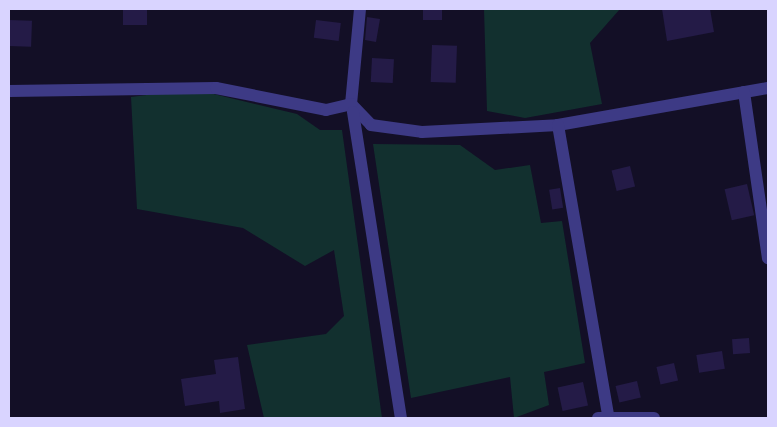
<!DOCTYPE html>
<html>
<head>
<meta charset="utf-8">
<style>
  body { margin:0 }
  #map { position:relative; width:777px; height:427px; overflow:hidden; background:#130f26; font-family:Montserrat,sans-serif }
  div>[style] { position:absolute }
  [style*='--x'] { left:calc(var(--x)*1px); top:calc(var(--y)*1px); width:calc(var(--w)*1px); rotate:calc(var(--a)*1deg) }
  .green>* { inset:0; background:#12302f }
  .building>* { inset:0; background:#241b47; transform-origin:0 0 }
  .minor>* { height:12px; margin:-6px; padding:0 6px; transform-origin:6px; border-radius:6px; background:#3d3a85 }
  span { translate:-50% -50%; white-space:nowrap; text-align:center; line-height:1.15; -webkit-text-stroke:5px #130f26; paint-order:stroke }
  .frame { position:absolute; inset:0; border:10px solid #d9d4ff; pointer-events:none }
</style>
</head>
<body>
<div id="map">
  <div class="green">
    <i style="clip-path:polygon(484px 9px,620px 9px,590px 43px,602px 104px,525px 118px,487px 111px)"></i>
    <i style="clip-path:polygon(193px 89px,297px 114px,320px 130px,342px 130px,382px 418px,264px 418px,247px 345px,326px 334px,344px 316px,334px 250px,305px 266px,243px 228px,137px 209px,131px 97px)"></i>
    <i style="clip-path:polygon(373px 144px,460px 145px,495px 170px,530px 165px,541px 223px,562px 221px,585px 363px,544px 372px,549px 405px,514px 418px,510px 377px,411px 398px)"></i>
  </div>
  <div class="building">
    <i style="left:123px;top:9px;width:24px;height:16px"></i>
    <i style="left:423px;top:9px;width:19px;height:11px"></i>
    <i style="clip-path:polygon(662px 9px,710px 9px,714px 32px,667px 41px)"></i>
    <i style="clip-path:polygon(367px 17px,380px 19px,376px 42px,365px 40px)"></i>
    <i style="left:9px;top:20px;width:23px;height:26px;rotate:2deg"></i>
    <i style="left:316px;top:20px;width:25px;height:18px;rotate:7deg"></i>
    <i style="left:432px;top:45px;width:25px;height:37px;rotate:2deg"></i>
    <i style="left:372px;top:58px;width:22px;height:24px;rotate:3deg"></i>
    <i style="left:630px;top:166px;width:21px;height:19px;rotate:76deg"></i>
    <i style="left:747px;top:184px;width:32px;height:23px;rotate:77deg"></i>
    <i style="left:560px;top:188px;width:20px;height:11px;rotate:81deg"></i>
    <i style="left:749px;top:338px;width:15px;height:17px;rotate:86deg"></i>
    <i style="left:722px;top:351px;width:18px;height:26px;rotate:81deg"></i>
    <i style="clip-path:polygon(238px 357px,245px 409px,220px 413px,219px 401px,185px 406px,181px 379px,216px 374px,214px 360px)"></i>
    <i style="left:674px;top:363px;width:18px;height:18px;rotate:77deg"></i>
    <i style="left:637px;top:381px;width:17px;height:22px;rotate:77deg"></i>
    <i style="left:583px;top:382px;width:24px;height:26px;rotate:78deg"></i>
  </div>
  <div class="minor">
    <i style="--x:360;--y:9;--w:95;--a:95.4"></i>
    <i style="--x:351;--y:104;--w:29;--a:46"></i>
    <i style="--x:371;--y:125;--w:51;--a:7.8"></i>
    <i style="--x:422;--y:132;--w:136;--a:-2.9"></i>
    <i style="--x:558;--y:125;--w:213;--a:-10"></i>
    <i style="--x:9;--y:91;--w:207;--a:-0.8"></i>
    <i style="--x:216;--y:88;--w:112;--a:11.3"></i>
    <i style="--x:326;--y:110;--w:26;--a:-13"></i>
    <i style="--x:744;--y:92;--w:168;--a:81.8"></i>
    <i style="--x:353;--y:112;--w:310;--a:81.1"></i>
    <i style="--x:558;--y:125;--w:294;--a:80.2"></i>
    <i style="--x:598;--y:418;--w:56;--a:0"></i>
  </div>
  <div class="frame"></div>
</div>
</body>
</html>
